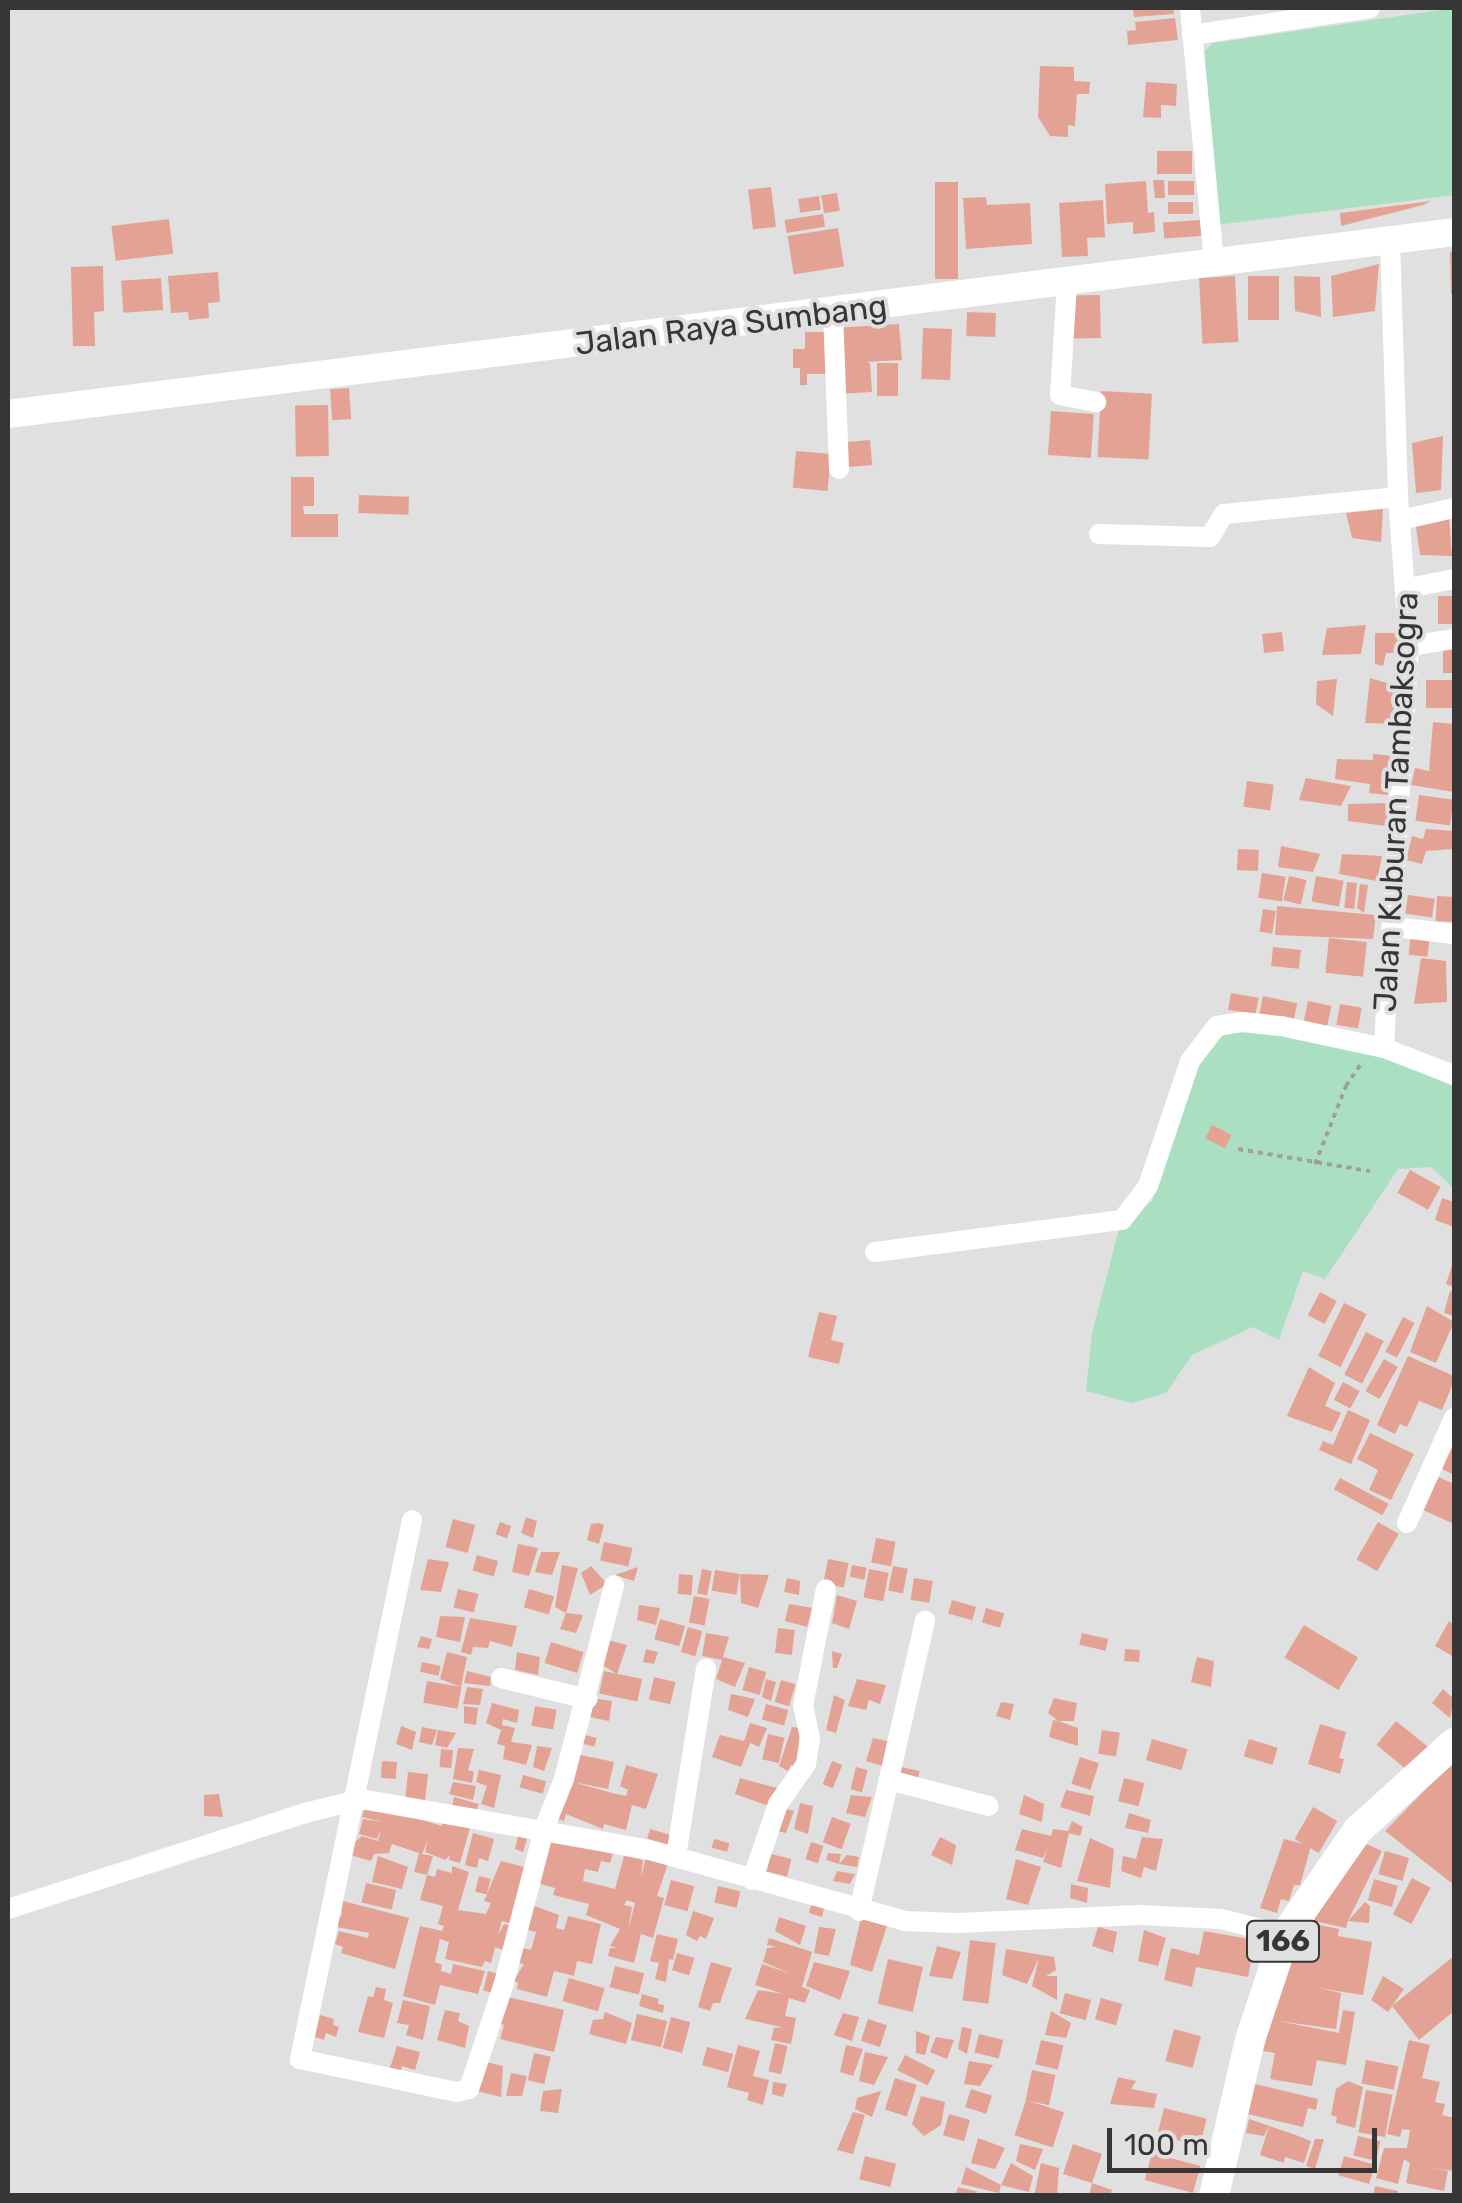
<!DOCTYPE html>
<html>
<head>
<meta charset="utf-8">
<style>
  body { margin:0 }
  #map { position:relative; width:1462px; height:2203px; overflow:hidden; background:#e0e0e1; font-family:Rubik,sans-serif }
  div>[style] { position:absolute }
  [style*='--x'] { left:calc(var(--x)*1px); top:calc(var(--y)*1px); width:calc(var(--w)*1px); rotate:calc(var(--a)*1deg) }
  .green>* { inset:0; background:#abdfc2 }
  .building>* { inset:0; background:#e3a293; transform-origin:0 0 }
  .path>* { height:4px; margin-top:-2px; transform-origin:0; background:repeating-linear-gradient(90deg,#9f9fa0 0 5px,transparent 0 10px) }
  .street>* { height:20px; margin:-10px; padding:0 10px; transform-origin:10px; border-radius:10px; background:#fff }
  .secondary>* { height:28px; margin:-14px; padding:0 14px; transform-origin:14px; border-radius:14px; background:#fff }
  .primary>* { height:30px; margin:-15px; padding:0 15px; transform-origin:15px; border-radius:15px; background:#fff }
  span { translate:-50% -50%; white-space:nowrap; text-align:center; line-height:1.15; -webkit-text-stroke:8px #e0e0e1; paint-order:stroke }
  .shield-label span { padding:2px 8px; background:#e0e0e1; border:2px solid; border-radius:8px; -webkit-text-stroke-width:0 }
  .shield-label { font-size:30px; color:#363637; font-weight:700 }
  .street-label { font-size:32px; color:#363637 }
  .frame { position:absolute; inset:0; border:10px solid #363637; pointer-events:none }
  .scale { position:absolute; left:1107px; top:2128px; width:270px; height:45px; box-sizing:border-box; border:5px solid #363637; border-top:0; padding-left:12px; font-size:30px; line-height:35px; white-space:nowrap; color:#363637; -webkit-text-stroke:8px #e0e0e1; paint-order:stroke }
</style>
</head>
<body>
<div id="map">
  <div class="green">
    <i style="clip-path:polygon(1454px 8px,1454px 195px,1217px 225px,1203px 52px,1213px 43px)"></i>
    <i style="clip-path:polygon(1239px 1025px,1381px 1054px,1454px 1087px,1454px 1189px,1431px 1167px,1398px 1169px,1325px 1279px,1303px 1271px,1279px 1340px,1253px 1327px,1192px 1355px,1166px 1393px,1132px 1403px,1086px 1391px,1092px 1333px,1119px 1229px,1152px 1201px,1205px 1044px)"></i>
  </div>
  <div class="building">
    <i style="clip-path:polygon(1133px 8px,1173px 8px,1174px 14px,1134px 17px)"></i>
    <i style="clip-path:polygon(1175px 18px,1178px 40px,1128px 45px,1127px 31px,1136px 30px,1135px 22px)"></i>
    <i style="clip-path:polygon(1040px 66px,1074px 67px,1074px 81px,1090px 82px,1089px 94px,1077px 94px,1075px 126px,1068px 125px,1068px 137px,1050px 136px,1038px 117px)"></i>
    <i style="clip-path:polygon(1146px 82px,1177px 84px,1176px 106px,1161px 105px,1161px 118px,1143px 117px)"></i>
    <i style="left:1192px;top:151px;width:23px;height:35px;rotate:90deg"></i>
    <i style="clip-path:polygon(1153px 180px,1164px 180px,1165px 198px,1155px 198px)"></i>
    <i style="clip-path:polygon(1146px 181px,1148px 213px,1154px 212px,1155px 232px,1133px 234px,1133px 222px,1107px 224px,1105px 184px)"></i>
    <i style="left:1168px;top:181px;width:26px;height:14px"></i>
    <i style="left:935px;top:182px;width:23px;height:97px"></i>
    <i style="left:771px;top:187px;width:40px;height:23px;rotate:83deg"></i>
    <i style="left:837px;top:193px;width:18px;height:16px;rotate:81deg"></i>
    <i style="left:819px;top:196px;width:14px;height:21px;rotate:82deg"></i>
    <i style="clip-path:polygon(986px 197px,987px 205px,1030px 203px,1032px 244px,966px 249px,963px 198px)"></i>
    <i style="clip-path:polygon(1103px 200px,1105px 237px,1087px 238px,1088px 256px,1062px 257px,1059px 203px)"></i>
    <i style="clip-path:polygon(1431px 201px,1423px 205px,1341px 226px,1340px 213px)"></i>
    <i style="left:1193px;top:202px;width:12px;height:25px;rotate:90deg"></i>
    <i style="left:823px;top:214px;width:13px;height:39px;rotate:81deg"></i>
    <i style="left:169px;top:219px;width:35px;height:58px;rotate:83deg"></i>
    <i style="left:1200px;top:220px;width:16px;height:37px;rotate:86deg"></i>
    <i style="left:838px;top:228px;width:39px;height:51px;rotate:81deg"></i>
    <i style="clip-path:polygon(1454px 251px,1454px 293px,1451px 294px,1450px 252px)"></i>
    <i style="clip-path:polygon(1379px 264px,1375px 311px,1333px 317px,1331px 276px)"></i>
    <i style="clip-path:polygon(103px 266px,104px 311px,94px 312px,95px 346px,73px 346px,71px 267px)"></i>
    <i style="clip-path:polygon(218px 272px,220px 302px,208px 303px,209px 318px,189px 320px,188px 312px,171px 313px,168px 276px)"></i>
    <i style="left:1235px;top:276px;width:66px;height:36px;rotate:87deg"></i>
    <i style="left:1248px;top:276px;width:31px;height:44px"></i>
    <i style="clip-path:polygon(1294px 276px,1320px 277px,1321px 317px,1295px 311px)"></i>
    <i style="left:161px;top:278px;width:32px;height:40px;rotate:86deg"></i>
    <i style="left:1100px;top:295px;width:43px;height:28px;rotate:89deg"></i>
    <i style="left:967px;top:312px;width:29px;height:24px;rotate:2deg"></i>
    <i style="clip-path:polygon(899px 324px,902px 360px,866px 362px,870px 363px,872px 392px,839px 394px,834px 328px)"></i>
    <i style="left:923px;top:328px;width:29px;height:51px;rotate:2deg"></i>
    <i style="clip-path:polygon(805px 332px,829px 332px,829px 374px,807px 374px,807px 385px,800px 385px,800px 368px,793px 368px,793px 349px,805px 349px)"></i>
    <i style="left:877px;top:363px;width:21px;height:33px"></i>
    <i style="left:349px;top:388px;width:31px;height:19px;rotate:86deg"></i>
    <i style="left:1101px;top:391px;width:51px;height:66px;rotate:3deg"></i>
    <i style="left:328px;top:405px;width:51px;height:33px;rotate:89deg"></i>
    <i style="left:1051px;top:411px;width:43px;height:44px;rotate:4deg"></i>
    <i style="clip-path:polygon(1443px 436px,1441px 490px,1416px 493px,1412px 443px)"></i>
    <i style="left:870px;top:440px;width:25px;height:29px;rotate:85deg"></i>
    <i style="left:796px;top:451px;width:35px;height:37px;rotate:5deg"></i>
    <i style="clip-path:polygon(291px 477px,314px 477px,314px 506px,303px 506px,304px 514px,338px 514px,338px 537px,291px 537px)"></i>
    <i style="left:359px;top:495px;width:50px;height:18px;rotate:2deg"></i>
    <i style="clip-path:polygon(1383px 509px,1381px 542px,1352px 538px,1346px 513px)"></i>
    <i style="clip-path:polygon(1449px 515px,1452px 556px,1420px 555px,1415px 520px)"></i>
    <i style="left:1438px;top:596px;width:16px;height:28px"></i>
    <i style="clip-path:polygon(1366px 625px,1361px 654px,1322px 655px,1327px 628px)"></i>
    <i style="left:1282px;top:632px;width:19px;height:20px;rotate:84deg"></i>
    <i style="clip-path:polygon(1375px 633px,1401px 633px,1401px 653px,1386px 653px,1383px 666px,1375px 664px)"></i>
    <i style="left:1443px;top:649px;width:11px;height:24px"></i>
    <i style="clip-path:polygon(1370px 678px,1397px 686px,1397px 724px,1365px 723px)"></i>
    <i style="clip-path:polygon(1337px 679px,1333px 716px,1316px 704px,1317px 681px)"></i>
    <i style="left:1426px;top:680px;width:28px;height:28px"></i>
    <i style="clip-path:polygon(1433px 722px,1454px 724px,1454px 792px,1411px 785px,1415px 768px,1429px 771px)"></i>
    <i style="clip-path:polygon(1373px 754px,1392px 756px,1388px 795px,1369px 793px,1370px 784px,1335px 779px,1337px 759px,1373px 760px)"></i>
    <i style="clip-path:polygon(1306px 778px,1351px 786px,1341px 806px,1299px 800px)"></i>
    <i style="left:1247px;top:781px;width:27px;height:26px;rotate:8deg"></i>
    <i style="left:1419px;top:795px;width:35px;height:26px;rotate:8deg"></i>
    <i style="clip-path:polygon(1389px 803px,1386px 826px,1348px 821px,1348px 804px)"></i>
    <i style="clip-path:polygon(1426px 829px,1454px 831px,1454px 849px,1426px 851px,1422px 864px,1406px 860px,1412px 836px,1423px 839px)"></i>
    <i style="clip-path:polygon(1281px 846px,1320px 854px,1313px 872px,1278px 867px)"></i>
    <i style="left:1238px;top:849px;width:21px;height:21px;rotate:3deg"></i>
    <i style="clip-path:polygon(1342px 854px,1382px 856px,1377px 881px,1339px 874px)"></i>
    <i style="left:1262px;top:873px;width:24px;height:25px;rotate:9deg"></i>
    <i style="left:1289px;top:876px;width:18px;height:25px;rotate:13deg"></i>
    <i style="left:1316px;top:876px;width:28px;height:26px;rotate:10deg"></i>
    <i style="left:1347px;top:882px;width:10px;height:26px;rotate:6deg"></i>
    <i style="clip-path:polygon(1360px 884px,1368px 885px,1364px 913px,1357px 908px)"></i>
    <i style="left:1408px;top:895px;width:27px;height:19px;rotate:8deg"></i>
    <i style="left:1437px;top:896px;width:17px;height:25px;rotate:3deg"></i>
    <i style="clip-path:polygon(1277px 906px,1376px 915px,1373px 939px,1275px 935px)"></i>
    <i style="left:1263px;top:909px;width:13px;height:23px;rotate:9deg"></i>
    <i style="left:1411px;top:932px;width:19px;height:23px;rotate:6deg"></i>
    <i style="left:1329px;top:938px;width:38px;height:35px;rotate:6deg"></i>
    <i style="left:1273px;top:947px;width:28px;height:19px;rotate:6deg"></i>
    <i style="clip-path:polygon(1421px 958px,1446px 961px,1447px 1002px,1414px 1004px)"></i>
    <i style="left:1231px;top:993px;width:28px;height:17px;rotate:10deg"></i>
    <i style="left:1263px;top:996px;width:35px;height:18px;rotate:12deg"></i>
    <i style="left:1308px;top:1001px;width:24px;height:22px;rotate:12deg"></i>
    <i style="left:1340px;top:1004px;width:22px;height:21px;rotate:10deg"></i>
    <i style="left:1212px;top:1125px;width:22px;height:15px;rotate:27deg"></i>
    <i style="left:1410px;top:1170px;width:35px;height:26px;rotate:29deg"></i>
    <i style="clip-path:polygon(1442px 1198px,1454px 1202px,1454px 1227px,1435px 1220px)"></i>
    <i style="clip-path:polygon(1454px 1259px,1454px 1287px,1446px 1284px)"></i>
    <i style="clip-path:polygon(1450px 1291px,1454px 1292px,1454px 1316px,1444px 1313px)"></i>
    <i style="left:1320px;top:1292px;width:19px;height:26px;rotate:28deg"></i>
    <i style="left:1344px;top:1303px;width:25px;height:59px;rotate:26deg"></i>
    <i style="clip-path:polygon(1427px 1306px,1454px 1322px,1436px 1363px,1410px 1352px)"></i>
    <i style="clip-path:polygon(819px 1312px,837px 1316px,831px 1340px,844px 1343px,839px 1364px,808px 1357px)"></i>
    <i style="left:1403px;top:1317px;width:13px;height:39px;rotate:27deg"></i>
    <i style="left:1366px;top:1332px;width:20px;height:48px;rotate:27deg"></i>
    <i style="clip-path:polygon(1408px 1356px,1454px 1376px,1454px 1381px,1442px 1410px,1419px 1401px,1407px 1427px,1400px 1424px,1395px 1434px,1377px 1425px)"></i>
    <i style="left:1384px;top:1359px;width:16px;height:37px;rotate:30deg"></i>
    <i style="clip-path:polygon(1309px 1367px,1335px 1383px,1325px 1406px,1341px 1413px,1332px 1432px,1287px 1416px)"></i>
    <i style="left:1343px;top:1382px;width:19px;height:20px;rotate:28deg"></i>
    <i style="clip-path:polygon(1348px 1410px,1370px 1420px,1351px 1464px,1319px 1450px,1323px 1441px,1333px 1445px)"></i>
    <i style="clip-path:polygon(1370px 1433px,1414px 1454px,1391px 1500px,1369px 1490px,1378px 1470px,1357px 1459px)"></i>
    <i style="clip-path:polygon(1450px 1440px,1454px 1444px,1454px 1475px,1438px 1467px)"></i>
    <i style="clip-path:polygon(1436px 1476px,1454px 1484px,1454px 1524px,1421px 1509px)"></i>
    <i style="left:1340px;top:1478px;width:55px;height:13px;rotate:28deg"></i>
    <i style="clip-path:polygon(526px 1517px,537px 1521px,533px 1538px,521px 1533px)"></i>
    <i style="left:453px;top:1519px;width:23px;height:29px;rotate:15deg"></i>
    <i style="left:500px;top:1522px;width:12px;height:13px;rotate:20deg"></i>
    <i style="left:1378px;top:1522px;width:24px;height:43px;rotate:30deg"></i>
    <i style="clip-path:polygon(599px 1523px,604px 1525px,599px 1544px,587px 1540px,591px 1524px)"></i>
    <i style="left:876px;top:1538px;width:20px;height:25px;rotate:11deg"></i>
    <i style="left:604px;top:1542px;width:29px;height:19px;rotate:12deg"></i>
    <i style="clip-path:polygon(518px 1544px,538px 1548px,529px 1576px,512px 1572px)"></i>
    <i style="clip-path:polygon(541px 1552px,560px 1552px,552px 1575px,535px 1572px)"></i>
    <i style="left:477px;top:1555px;width:22px;height:16px;rotate:16deg"></i>
    <i style="clip-path:polygon(428px 1559px,449px 1562px,441px 1592px,420px 1590px)"></i>
    <i style="left:828px;top:1559px;width:21px;height:25px;rotate:11deg"></i>
    <i style="clip-path:polygon(562px 1565px,578px 1568px,566px 1613px,555px 1607px)"></i>
    <i style="left:852px;top:1565px;width:15px;height:12px;rotate:11deg"></i>
    <i style="clip-path:polygon(591px 1566px,607px 1584px,590px 1595px,581px 1573px)"></i>
    <i style="left:893px;top:1566px;width:15px;height:25px;rotate:11deg"></i>
    <i style="clip-path:polygon(638px 1567px,634px 1581px,615px 1575px)"></i>
    <i style="left:702px;top:1569px;width:10px;height:25px;rotate:11deg"></i>
    <i style="left:869px;top:1569px;width:20px;height:29px;rotate:11deg"></i>
    <i style="left:715px;top:1570px;width:25px;height:21px;rotate:9deg"></i>
    <i style="left:679px;top:1574px;width:14px;height:20px;rotate:4deg"></i>
    <i style="clip-path:polygon(740px 1574px,769px 1575px,758px 1608px,741px 1603px)"></i>
    <i style="clip-path:polygon(787px 1578px,800px 1581px,799px 1595px,784px 1592px)"></i>
    <i style="left:914px;top:1578px;width:19px;height:22px;rotate:9deg"></i>
    <i style="left:458px;top:1589px;width:21px;height:19px;rotate:14deg"></i>
    <i style="left:529px;top:1589px;width:26px;height:19px;rotate:16deg"></i>
    <i style="clip-path:polygon(837px 1595px,857px 1601px,849px 1629px,832px 1623px)"></i>
    <i style="left:694px;top:1596px;width:16px;height:27px;rotate:11deg"></i>
    <i style="left:952px;top:1600px;width:25px;height:14px;rotate:16deg"></i>
    <i style="clip-path:polygon(789px 1604px,813px 1608px,807px 1627px,785px 1621px)"></i>
    <i style="clip-path:polygon(639px 1605px,660px 1608px,656px 1625px,637px 1620px)"></i>
    <i style="left:986px;top:1608px;width:19px;height:15px;rotate:16deg"></i>
    <i style="clip-path:polygon(566px 1613px,583px 1615px,576px 1633px,560px 1629px)"></i>
    <i style="clip-path:polygon(440px 1616px,465px 1617px,460px 1642px,436px 1637px)"></i>
    <i style="clip-path:polygon(470px 1618px,517px 1626px,512px 1647px,490px 1641px,488px 1648px,473px 1647px,471px 1655px,461px 1652px)"></i>
    <i style="left:660px;top:1619px;width:26px;height:21px;rotate:16deg"></i>
    <i style="clip-path:polygon(1449px 1621px,1454px 1625px,1454px 1657px,1435px 1646px)"></i>
    <i style="left:1304px;top:1625px;width:63px;height:38px;rotate:31deg"></i>
    <i style="left:688px;top:1627px;width:15px;height:26px;rotate:16deg"></i>
    <i style="left:778px;top:1628px;width:17px;height:25px;rotate:7deg"></i>
    <i style="clip-path:polygon(706px 1633px,729px 1637px,722px 1660px,702px 1656px)"></i>
    <i style="left:1082px;top:1633px;width:27px;height:12px;rotate:13deg"></i>
    <i style="clip-path:polygon(421px 1636px,432px 1639px,429px 1649px,417px 1647px)"></i>
    <i style="clip-path:polygon(607px 1640px,627px 1645px,617px 1674px,602px 1665px)"></i>
    <i style="left:551px;top:1642px;width:34px;height:22px;rotate:17deg"></i>
    <i style="clip-path:polygon(646px 1649px,658px 1652px,654px 1664px,643px 1662px)"></i>
    <i style="left:1125px;top:1649px;width:15px;height:12px;rotate:4deg"></i>
    <i style="clip-path:polygon(832px 1651px,842px 1654px,837px 1668px,833px 1668px)"></i>
    <i style="clip-path:polygon(447px 1652px,467px 1657px,461px 1687px,440px 1679px)"></i>
    <i style="clip-path:polygon(517px 1652px,540px 1657px,538px 1675px,515px 1670px)"></i>
    <i style="clip-path:polygon(723px 1657px,745px 1663px,735px 1687px,716px 1679px)"></i>
    <i style="clip-path:polygon(1197px 1657px,1214px 1661px,1211px 1687px,1191px 1682px)"></i>
    <i style="left:422px;top:1662px;width:19px;height:10px;rotate:12deg"></i>
    <i style="left:749px;top:1667px;width:18px;height:24px;rotate:16deg"></i>
    <i style="clip-path:polygon(467px 1671px,491px 1677px,490px 1686px,464px 1683px)"></i>
    <i style="left:604px;top:1671px;width:39px;height:23px;rotate:12deg"></i>
    <i style="left:654px;top:1677px;width:22px;height:23px;rotate:13deg"></i>
    <i style="clip-path:polygon(766px 1679px,776px 1682px,771px 1701px,762px 1697px)"></i>
    <i style="clip-path:polygon(857px 1679px,886px 1685px,880px 1704px,869px 1700px,866px 1710px,848px 1706px)"></i>
    <i style="left:781px;top:1680px;width:15px;height:23px;rotate:16deg"></i>
    <i style="left:427px;top:1681px;width:35px;height:22px;rotate:10deg"></i>
    <i style="clip-path:polygon(467px 1687px,483px 1689px,480px 1705px,463px 1704px)"></i>
    <i style="clip-path:polygon(1443px 1689px,1454px 1699px,1450px 1718px,1432px 1703px)"></i>
    <i style="clip-path:polygon(731px 1694px,755px 1699px,748px 1717px,728px 1710px)"></i>
    <i style="clip-path:polygon(834px 1695px,845px 1700px,836px 1733px,826px 1730px)"></i>
    <i style="clip-path:polygon(591px 1698px,612px 1701px,609px 1721px,590px 1717px)"></i>
    <i style="clip-path:polygon(1054px 1698px,1077px 1703px,1074px 1721px,1058px 1721px,1078px 1728px,1078px 1746px,1049px 1737px,1053px 1720px,1058px 1721px,1048px 1713px)"></i>
    <i style="clip-path:polygon(1001px 1702px,1014px 1704px,1010px 1720px,996px 1716px)"></i>
    <i style="clip-path:polygon(492px 1703px,519px 1710px,517px 1723px,503px 1719px,502px 1725px,515px 1728px,511px 1742px,532px 1745px,526px 1765px,503px 1759px,505px 1746px,497px 1744px,501px 1730px,486px 1723px)"></i>
    <i style="left:766px;top:1704px;width:23px;height:16px;rotate:15deg"></i>
    <i style="clip-path:polygon(464px 1706px,478px 1708px,476px 1725px,464px 1723px)"></i>
    <i style="left:535px;top:1706px;width:22px;height:20px;rotate:10deg"></i>
    <i style="left:1396px;top:1721px;width:41px;height:31px;rotate:39deg"></i>
    <i style="clip-path:polygon(750px 1723px,767px 1728px,759px 1747px,750px 1743px,741px 1767px,712px 1757px,720px 1735px,744px 1741px)"></i>
    <i style="clip-path:polygon(1320px 1724px,1346px 1732px,1339px 1758px,1344px 1759px,1340px 1774px,1308px 1764px)"></i>
    <i style="clip-path:polygon(401px 1726px,416px 1732px,412px 1750px,396px 1744px)"></i>
    <i style="clip-path:polygon(422px 1727px,437px 1730px,432px 1745px,419px 1742px)"></i>
    <i style="clip-path:polygon(792px 1727px,800px 1728px,797px 1767px,791px 1765px,788px 1771px,779px 1766px)"></i>
    <i style="clip-path:polygon(438px 1730px,456px 1733px,447px 1748px,435px 1745px)"></i>
    <i style="left:1102px;top:1730px;width:18px;height:24px;rotate:9deg"></i>
    <i style="left:768px;top:1734px;width:17px;height:26px;rotate:13deg"></i>
    <i style="left:585px;top:1735px;width:12px;height:9px;rotate:14deg"></i>
    <i style="clip-path:polygon(873px 1738px,892px 1742px,883px 1766px,866px 1761px)"></i>
    <i style="left:1152px;top:1739px;width:37px;height:22px;rotate:16deg"></i>
    <i style="left:1249px;top:1739px;width:30px;height:18px;rotate:17deg"></i>
    <i style="clip-path:polygon(537px 1746px,552px 1748px,544px 1771px,533px 1767px)"></i>
    <i style="clip-path:polygon(458px 1748px,474px 1749px,468px 1770px,474px 1772px,472px 1783px,453px 1779px)"></i>
    <i style="left:441px;top:1749px;width:12px;height:18px;rotate:5deg"></i>
    <i style="clip-path:polygon(571px 1753px,614px 1762px,608px 1789px,573px 1782px,612px 1793px,626px 1796px,628px 1790px,620px 1786px,626px 1765px,658px 1774px,646px 1809px,632px 1805px,626px 1830px,604px 1824px,603px 1829px,566px 1814px,564px 1821px,555px 1818px)"></i>
    <i style="left:1080px;top:1757px;width:20px;height:28px;rotate:18deg"></i>
    <i style="left:382px;top:1761px;width:15px;height:17px;rotate:4deg"></i>
    <i style="left:832px;top:1761px;width:11px;height:25px;rotate:22deg"></i>
    <i style="clip-path:polygon(1452px 1762px,1454px 1764px,1454px 1885px,1385px 1831px)"></i>
    <i style="left:856px;top:1767px;width:12px;height:23px;rotate:14deg"></i>
    <i style="left:901px;top:1767px;width:19px;height:24px;rotate:12deg"></i>
    <i style="clip-path:polygon(479px 1770px,501px 1775px,494px 1808px,481px 1804px,487px 1786px,476px 1782px)"></i>
    <i style="left:408px;top:1772px;width:20px;height:27px;rotate:6deg"></i>
    <i style="left:523px;top:1775px;width:24px;height:13px;rotate:15deg"></i>
    <i style="clip-path:polygon(740px 1778px,777px 1788px,772px 1807px,735px 1794px)"></i>
    <i style="left:1124px;top:1778px;width:21px;height:24px;rotate:14deg"></i>
    <i style="clip-path:polygon(453px 1782px,476px 1786px,473px 1800px,449px 1794px)"></i>
    <i style="clip-path:polygon(1066px 1790px,1094px 1796px,1090px 1816px,1060px 1807px)"></i>
    <i style="clip-path:polygon(219px 1794px,223px 1817px,204px 1816px,204px 1795px)"></i>
    <i style="clip-path:polygon(851px 1795px,872px 1797px,865px 1817px,846px 1813px)"></i>
    <i style="clip-path:polygon(1024px 1795px,1044px 1804px,1042px 1822px,1019px 1814px)"></i>
    <i style="clip-path:polygon(454px 1797px,479px 1804px,475px 1812px,452px 1807px)"></i>
    <i style="clip-path:polygon(366px 1803px,442px 1826px,443px 1820px,470px 1828px,460px 1863px,449px 1860px,450px 1855px,445px 1860px,425px 1852px,428px 1840px,422px 1854px,433px 1856px,427px 1875px,435px 1877px,437px 1869px,452px 1873px,452px 1866px,469px 1872px,458px 1910px,486px 1914px,491px 1903px,484px 1901px,501px 1861px,524px 1867px,515px 1925px,502px 1921px,498px 1935px,504px 1924px,513px 1926px,506px 1951px,495px 1947px,491px 1963px,485px 1961px,482px 1967px,445px 1959px,449px 1942px,440px 1939px,435px 1962px,442px 1965px,441px 1971px,451px 1974px,453px 1964px,485px 1971px,478px 1994px,440px 1985px,435px 2005px,403px 1996px,420px 1926px,442px 1931px,444px 1926px,438px 1924px,443px 1906px,420px 1900px,427px 1875px,414px 1872px,419px 1853px,392px 1844px,389px 1853px,374px 1854px,371px 1861px,346px 1854px,351px 1834px,357px 1836px,355px 1842px,362px 1836px,378px 1841px,381px 1829px,377px 1839px,359px 1834px,363px 1819px,383px 1822px,362px 1817px)"></i>
    <i style="clip-path:polygon(800px 1803px,813px 1806px,808px 1834px,794px 1829px)"></i>
    <i style="left:1313px;top:1807px;width:28px;height:37px;rotate:30deg"></i>
    <i style="clip-path:polygon(786px 1809px,794px 1811px,786px 1833px,777px 1831px)"></i>
    <i style="clip-path:polygon(1129px 1813px,1151px 1820px,1148px 1833px,1125px 1828px)"></i>
    <i style="left:832px;top:1817px;width:20px;height:27px;rotate:20deg"></i>
    <i style="clip-path:polygon(1072px 1821px,1083px 1827px,1080px 1836px,1069px 1833px,1061px 1868px,1043px 1862px,1048px 1846px,1043px 1858px,1015px 1850px,1022px 1829px,1051px 1836px,1053px 1829px,1068px 1831px)"></i>
    <i style="left:650px;top:1829px;width:22px;height:11px;rotate:16deg"></i>
    <i style="clip-path:polygon(473px 1833px,494px 1839px,488px 1861px,479px 1858px,477px 1868px,465px 1865px)"></i>
    <i style="clip-path:polygon(518px 1836px,527px 1839px,523px 1852px,515px 1849px)"></i>
    <i style="clip-path:polygon(evenodd,542px 1836px,613px 1854px,610px 1863px,601px 1861px,598px 1872px,585px 1869px,583px 1881px,615px 1889px,624px 1856px,643px 1860px,641px 1878px,647px 1852px,670px 1858px,657px 1896px,664px 1898px,653px 1938px,641px 1934px,634px 1963px,608px 1956px,610px 1948px,618px 1948px,610px 1946px,620px 1929px,586px 1915px,589px 1904px,553px 1895px,555px 1888px,530px 1881px,542px 1836px,627px 1900px,635px 1903px,628px 1931px,632px 1907px,624px 1905px,627px 1900px)"></i>
    <i style="clip-path:polygon(940px 1837px,956px 1845px,952px 1865px,931px 1855px)"></i>
    <i style="clip-path:polygon(1142px 1837px,1163px 1839px,1156px 1871px,1144px 1867px,1141px 1878px,1121px 1871px,1123px 1856px,1136px 1859px)"></i>
    <i style="clip-path:polygon(1090px 1838px,1114px 1849px,1110px 1888px,1077px 1881px)"></i>
    <i style="left:714px;top:1839px;width:16px;height:9px;rotate:15deg"></i>
    <i style="clip-path:polygon(1284px 1839px,1311px 1846px,1300px 1885px,1294px 1885px,1289px 1901px,1281px 1899px,1277px 1913px,1260px 1908px)"></i>
    <i style="left:811px;top:1842px;width:13px;height:18px;rotate:18deg"></i>
    <i style="clip-path:polygon(1362px 1842px,1382px 1851px,1348px 1921px,1365px 1902px,1370px 1906px,1369px 1923px,1348px 1921px,1346px 1928px,1314px 1921px,1319px 1897px)"></i>
    <i style="left:1385px;top:1851px;width:25px;height:24px;rotate:16deg"></i>
    <i style="clip-path:polygon(828px 1853px,841px 1854px,839px 1864px,826px 1860px)"></i>
    <i style="left:771px;top:1854px;width:21px;height:18px;rotate:14deg"></i>
    <i style="clip-path:polygon(847px 1855px,859px 1857px,857px 1867px,839px 1864px)"></i>
    <i style="clip-path:polygon(378px 1856px,408px 1867px,402px 1889px,372px 1882px)"></i>
    <i style="clip-path:polygon(1016px 1859px,1041px 1867px,1028px 1905px,1006px 1899px)"></i>
    <i style="clip-path:polygon(837px 1871px,855px 1874px,850px 1884px,833px 1881px)"></i>
    <i style="left:479px;top:1876px;width:12px;height:16px;rotate:14deg"></i>
    <i style="left:1412px;top:1878px;width:21px;height:41px;rotate:28deg"></i>
    <i style="left:1374px;top:1879px;width:25px;height:22px;rotate:16deg"></i>
    <i style="left:671px;top:1880px;width:24px;height:26px;rotate:15deg"></i>
    <i style="left:366px;top:1883px;width:31px;height:20px;rotate:13deg"></i>
    <i style="clip-path:polygon(1071px 1884px,1088px 1888px,1087px 1903px,1070px 1898px)"></i>
    <i style="left:718px;top:1886px;width:23px;height:17px;rotate:13deg"></i>
    <i style="clip-path:polygon(343px 1901px,409px 1918px,395px 1969px,341px 1953px,343px 1947px,335px 1944px,339px 1931px,368px 1938px,369px 1933px,331px 1926px,335px 1914px,341px 1917px)"></i>
    <i style="clip-path:polygon(812px 1902px,825px 1904px,822px 1917px,809px 1913px)"></i>
    <i style="clip-path:polygon(529px 1904px,559px 1915px,556px 1928px,564px 1930px,568px 1916px,601px 1924px,592px 1964px,577px 1961px,574px 1976px,554px 1971px,547px 1997px,517px 1989px,518px 1982px,513px 1982px,524px 1964px,510px 1961px,514px 1946px,531px 1950px,536px 1932px,524px 1929px)"></i>
    <i style="clip-path:polygon(693px 1911px,714px 1918px,706px 1939px,700px 1936px,697px 1941px,686px 1935px)"></i>
    <i style="clip-path:polygon(779px 1917px,806px 1926px,800px 1945px,775px 1931px)"></i>
    <i style="clip-path:polygon(861px 1918px,888px 1923px,872px 1972px,850px 1965px)"></i>
    <i style="clip-path:polygon(1314px 1924px,1339px 1929px,1338px 1936px,1372px 1942px,1363px 1995px,1318px 1988px,1341px 1993px,1336px 2029px,1278px 2021px,1339px 2033px,1343px 2010px,1355px 2012px,1346px 2065px,1317px 2060px,1312px 2086px,1270px 2079px,1275px 2053px,1263px 2051px,1286px 1959px)"></i>
    <i style="clip-path:polygon(819px 1927px,836px 1929px,829px 1956px,814px 1953px)"></i>
    <i style="clip-path:polygon(1098px 1927px,1117px 1932px,1113px 1953px,1092px 1946px)"></i>
    <i style="clip-path:polygon(1144px 1930px,1166px 1938px,1158px 1966px,1138px 1961px)"></i>
    <i style="clip-path:polygon(1204px 1931px,1255px 1940px,1248px 1977px,1196px 1967px,1192px 1987px,1164px 1980px,1171px 1948px,1199px 1955px)"></i>
    <i style="clip-path:polygon(657px 1934px,678px 1939px,673px 1960px,669px 1959px,666px 1982px,655px 1979px,659px 1963px,650px 1961px)"></i>
    <i style="clip-path:polygon(769px 1938px,812px 1952px,802px 1987px,810px 1990px,805px 2003px,789px 1998px,785px 2016px,796px 2018px,791px 2044px,771px 2040px,774px 2028px,782px 2027px,745px 2019px,758px 1990px,784px 1994px,755px 1985px,762px 1964px,791px 1974px,763px 1962px,767px 1948px,776px 1947px,767px 1945px)"></i>
    <i style="left:970px;top:1940px;width:26px;height:61px;rotate:7deg"></i>
    <i style="clip-path:polygon(937px 1946px,961px 1952px,952px 1979px,929px 1976px)"></i>
    <i style="clip-path:polygon(1006px 1949px,1054px 1957px,1056px 1970px,1046px 1976px,1057px 1976px,1057px 2000px,1032px 1986px,1039px 1958px,1027px 1984px,1002px 1975px)"></i>
    <i style="left:677px;top:1953px;width:18px;height:18px;rotate:16deg"></i>
    <i style="clip-path:polygon(1454px 1956px,1454px 2011px,1419px 2040px,1392px 2006px)"></i>
    <i style="left:888px;top:1959px;width:36px;height:46px;rotate:13deg"></i>
    <i style="clip-path:polygon(711px 1962px,732px 1968px,720px 2003px,713px 2003px,710px 2011px,698px 2007px)"></i>
    <i style="clip-path:polygon(814px 1962px,850px 1971px,840px 2000px,806px 1986px)"></i>
    <i style="left:615px;top:1966px;width:30px;height:22px;rotate:14deg"></i>
    <i style="left:488px;top:1971px;width:12px;height:20px;rotate:14deg"></i>
    <i style="clip-path:polygon(1383px 1976px,1404px 1989px,1388px 2012px,1371px 2000px)"></i>
    <i style="left:569px;top:1978px;width:37px;height:24px;rotate:16deg"></i>
    <i style="clip-path:polygon(376px 1987px,386px 1989px,384px 2000px,393px 2003px,384px 2038px,358px 2032px,368px 1996px,373px 1997px)"></i>
    <i style="left:1065px;top:1993px;width:27px;height:21px;rotate:15deg"></i>
    <i style="clip-path:polygon(642px 1994px,659px 1999px,658px 2004px,664px 2005px,663px 2013px,639px 2006px)"></i>
    <i style="clip-path:polygon(504px 1996px,564px 2010px,554px 2052px,500px 2039px,504px 2025px,498px 2023px)"></i>
    <i style="left:1101px;top:1998px;width:22px;height:22px;rotate:16deg"></i>
    <i style="clip-path:polygon(403px 2000px,430px 2006px,423px 2040px,406px 2035px,409px 2025px,397px 2023px)"></i>
    <i style="clip-path:polygon(445px 2010px,460px 2013px,458px 2021px,469px 2026px,465px 2048px,437px 2040px)"></i>
    <i style="clip-path:polygon(1051px 2011px,1071px 2023px,1066px 2038px,1045px 2035px)"></i>
    <i style="clip-path:polygon(605px 2012px,632px 2023px,626px 2044px,589px 2034px,593px 2020px,603px 2019px)"></i>
    <i style="clip-path:polygon(843px 2013px,859px 2017px,852px 2041px,834px 2035px)"></i>
    <i style="left:637px;top:2014px;width:31px;height:27px;rotate:13deg"></i>
    <i style="clip-path:polygon(320px 2015px,334px 2019px,333px 2025px,339px 2027px,336px 2037px,326px 2033px,324px 2040px,315px 2037px)"></i>
    <i style="left:671px;top:2017px;width:20px;height:32px;rotate:15deg"></i>
    <i style="left:868px;top:2019px;width:20px;height:23px;rotate:18deg"></i>
    <i style="clip-path:polygon(962px 2027px,972px 2029px,967px 2054px,958px 2049px)"></i>
    <i style="left:1174px;top:2029px;width:28px;height:33px;rotate:15deg"></i>
    <i style="clip-path:polygon(916px 2031px,930px 2036px,925px 2055px,916px 2053px)"></i>
    <i style="left:979px;top:2034px;width:25px;height:19px;rotate:14deg"></i>
    <i style="clip-path:polygon(936px 2037px,954px 2040px,947px 2059px,930px 2052px)"></i>
    <i style="left:1041px;top:2040px;width:23px;height:25px;rotate:13deg"></i>
    <i style="clip-path:polygon(1409px 2040px,1430px 2045px,1422px 2078px,1440px 2082px,1435px 2102px,1445px 2104px,1442px 2115px,1454px 2118px,1454px 2171px,1431px 2168px,1448px 2171px,1444px 2191px,1406px 2183px,1410px 2163px,1404px 2159px,1398px 2184px,1376px 2178px,1384px 2148px,1407px 2148px,1410px 2130px,1402px 2129px,1400px 2137px,1387px 2134px)"></i>
    <i style="left:775px;top:2043px;width:13px;height:29px;rotate:13deg"></i>
    <i style="clip-path:polygon(738px 2045px,760px 2051px,753px 2076px,769px 2080px,763px 2105px,747px 2100px,749px 2093px,727px 2087px)"></i>
    <i style="clip-path:polygon(846px 2045px,863px 2049px,853px 2076px,840px 2072px)"></i>
    <i style="clip-path:polygon(397px 2046px,420px 2052px,415px 2070px,402px 2066px,400px 2074px,389px 2071px)"></i>
    <i style="left:707px;top:2047px;width:27px;height:19px;rotate:15deg"></i>
    <i style="clip-path:polygon(865px 2052px,888px 2057px,874px 2085px,859px 2081px)"></i>
    <i style="left:534px;top:2053px;width:17px;height:28px;rotate:13deg"></i>
    <i style="left:905px;top:2055px;width:34px;height:17px;rotate:27deg"></i>
    <i style="left:1366px;top:2060px;width:33px;height:24px;rotate:11deg"></i>
    <i style="clip-path:polygon(969px 2061px,993px 2065px,980px 2086px,964px 2084px)"></i>
    <i style="clip-path:polygon(485px 2062px,503px 2066px,501px 2097px,477px 2091px)"></i>
    <i style="left:1032px;top:2070px;width:24px;height:31px;rotate:12deg"></i>
    <i style="clip-path:polygon(511px 2073px,527px 2076px,522px 2096px,506px 2096px)"></i>
    <i style="clip-path:polygon(1118px 2077px,1136px 2081px,1131px 2089px,1157px 2094px,1154px 2108px,1110px 2104px)"></i>
    <i style="left:895px;top:2078px;width:23px;height:33px;rotate:18deg"></i>
    <i style="clip-path:polygon(1348px 2081px,1363px 2087px,1355px 2128px,1336px 2123px,1337px 2117px,1331px 2115px,1336px 2089px)"></i>
    <i style="clip-path:polygon(773px 2082px,787px 2084px,783px 2097px,772px 2094px)"></i>
    <i style="clip-path:polygon(1251px 2083px,1318px 2099px,1316px 2110px,1308px 2108px,1303px 2127px,1244px 2113px)"></i>
    <i style="clip-path:polygon(562px 2089px,558px 2113px,540px 2111px,543px 2091px)"></i>
    <i style="left:971px;top:2089px;width:22px;height:19px;rotate:18deg"></i>
    <i style="left:1366px;top:2090px;width:27px;height:43px;rotate:10deg"></i>
    <i style="clip-path:polygon(881px 2091px,872px 2117px,855px 2109px,857px 2098px)"></i>
    <i style="clip-path:polygon(921px 2096px,945px 2102px,941px 2125px,924px 2136px,912px 2124px)"></i>
    <i style="left:1026px;top:2100px;width:40px;height:37px;rotate:18deg"></i>
    <i style="left:1164px;top:2108px;width:44px;height:28px;rotate:14deg"></i>
    <i style="clip-path:polygon(853px 2112px,865px 2115px,853px 2154px,837px 2150px)"></i>
    <i style="left:949px;top:2114px;width:22px;height:22px;rotate:16deg"></i>
    <i style="clip-path:polygon(1249px 2119px,1293px 2134px,1311px 2141px,1304px 2163px,1285px 2157px,1284px 2163px,1260px 2155px,1269px 2126px,1264px 2136px,1246px 2133px)"></i>
    <i style="left:1358px;top:2136px;width:23px;height:20px;rotate:13deg"></i>
    <i style="clip-path:polygon(978px 2138px,1005px 2148px,995px 2169px,971px 2163px)"></i>
    <i style="clip-path:polygon(1315px 2139px,1324px 2139px,1315px 2169px,1306px 2166px)"></i>
    <i style="clip-path:polygon(1020px 2144px,1043px 2149px,1035px 2170px,1016px 2161px)"></i>
    <i style="clip-path:polygon(1073px 2144px,1102px 2154px,1092px 2183px,1112px 2190px,1110px 2196px,1089px 2196px,1092px 2183px,1063px 2174px)"></i>
    <i style="left:1152px;top:2153px;width:50px;height:28px;rotate:15deg"></i>
    <i style="left:865px;top:2156px;width:32px;height:24px;rotate:14deg"></i>
    <i style="left:1344px;top:2156px;width:32px;height:20px;rotate:16deg"></i>
    <i style="clip-path:polygon(1011px 2163px,1033px 2176px,1029px 2192px,1001px 2185px,999px 2193px,961px 2184px,966px 2167px,1001px 2185px)"></i>
    <i style="clip-path:polygon(1041px 2163px,1059px 2168px,1057px 2196px,1034px 2196px)"></i>
    <i style="clip-path:polygon(1375px 2186px,1398px 2191px,1397px 2196px,1373px 2196px)"></i>
    <i style="clip-path:polygon(958px 2187px,979px 2192px,955px 2196px)"></i>
  </div>
  <div class="path">
    <i style="--x:1238;--y:1149;--w:134;--a:9.5"></i>
    <i style="--x:1315;--y:1164;--w:84;--a:-68.3"></i>
    <i style="--x:1346;--y:1086;--w:30;--a:-56"></i>
  </div>
  <div class="street">
    <i style="--x:1190;--y:8;--w:253;--a:84.6"></i>
    <i style="--x:1192;--y:35;--w:180;--a:-8.6"></i>
    <i style="--x:1390;--y:240;--w:257;--a:88.2"></i>
    <i style="--x:1398;--y:497;--w:149;--a:85.8"></i>
    <i style="--x:1409;--y:646;--w:403;--a:93.6"></i>
    <i style="--x:1384;--y:1048;--w:75;--a:21.1"></i>
    <i style="--x:1067;--y:284;--w:111;--a:93.6"></i>
    <i style="--x:1060;--y:395;--w:37;--a:11"></i>
    <i style="--x:833;--y:312;--w:157;--a:87.8"></i>
    <i style="--x:1401;--y:520;--w:54;--a:-12.8"></i>
    <i style="--x:1099;--y:534;--w:111;--a:1.5"></i>
    <i style="--x:1210;--y:537;--w:27;--a:-59"></i>
    <i style="--x:1224;--y:514;--w:175;--a:-5.6"></i>
    <i style="--x:1408;--y:588;--w:47;--a:-11.1"></i>
    <i style="--x:1409;--y:646;--w:46;--a:-8.8"></i>
    <i style="--x:1394;--y:927;--w:60;--a:6.7"></i>
    <i style="--x:875;--y:1252;--w:249;--a:-7.4"></i>
    <i style="--x:1122;--y:1220;--w:43;--a:-52.6"></i>
    <i style="--x:1148;--y:1186;--w:132;--a:-71.4"></i>
    <i style="--x:1190;--y:1061;--w:44;--a:-52.4"></i>
    <i style="--x:1217;--y:1026;--w:25;--a:-9"></i>
    <i style="--x:1242;--y:1022;--w:39;--a:6"></i>
    <i style="--x:1281;--y:1026;--w:105;--a:12.1"></i>
    <i style="--x:412;--y:1520;--w:551;--a:101.74"></i>
    <i style="--x:300;--y:2059;--w:160;--a:11.9"></i>
    <i style="--x:457;--y:2092;--w:12;--a:-14"></i>
    <i style="--x:469;--y:2089;--w:112;--a:-71.7"></i>
    <i style="--x:504;--y:1983;--w:159;--a:-75.4"></i>
    <i style="--x:544;--y:1829;--w:54;--a:-68.2"></i>
    <i style="--x:564;--y:1779;--w:200;--a:-75.5"></i>
    <i style="--x:1407;--y:1523;--w:115;--a:-65.9"></i>
    <i style="--x:501;--y:1678;--w:89;--a:13.7"></i>
    <i style="--x:889;--y:1780;--w:103;--a:14.6"></i>
    <i style="--x:676;--y:1856;--w:190;--a:-80.9"></i>
    <i style="--x:752;--y:1880;--w:80;--a:-71.1"></i>
    <i style="--x:778;--y:1804;--w:49;--a:-55"></i>
    <i style="--x:806;--y:1764;--w:26;--a:-81"></i>
    <i style="--x:810;--y:1738;--w:33;--a:-102"></i>
    <i style="--x:803;--y:1706;--w:119;--a:-78.9"></i>
    <i style="--x:8;--y:1909;--w:316;--a:-17.9"></i>
    <i style="--x:309;--y:1812;--w:54;--a:-14"></i>
    <i style="--x:361;--y:1799;--w:289;--a:10"></i>
    <i style="--x:646;--y:1849;--w:269;--a:15.5"></i>
    <i style="--x:905;--y:1921;--w:52;--a:2.2"></i>
    <i style="--x:957;--y:1923;--w:182;--a:-2.5"></i>
    <i style="--x:1139;--y:1915;--w:82;--a:2.8"></i>
    <i style="--x:1221;--y:1919;--w:66;--a:14"></i>
    <i style="--x:859;--y:1911;--w:298;--a:-77.2"></i>
  </div>
  <div class="secondary">
    <i style="--x:8;--y:414;--w:1457;--a:-7.17"></i>
  </div>
  <div class="primary">
    <i style="--x:1214;--y:2196;--w:160;--a:-77"></i>
    <i style="--x:1250;--y:2040;--w:111;--a:-71.6"></i>
    <i style="--x:1285;--y:1935;--w:128;--a:-55.2"></i>
    <i style="--x:1358;--y:1830;--w:130;--a:-42.2"></i>
  </div>
  <div class="shield-label">
    <span style="left:1283px;top:1941px">166</span>
  </div>
  <div class="street-label">
    <span style="left:731px;top:325px;rotate:-7deg">Jalan Raya Sumbang</span>
    <span style="left:1396px;top:802px;rotate:-87deg">Jalan Kuburan Tambaksogra</span>
  </div>
  <div class="frame"></div>
  <div class="scale">100 m</div>
</div>
</body>
</html>
